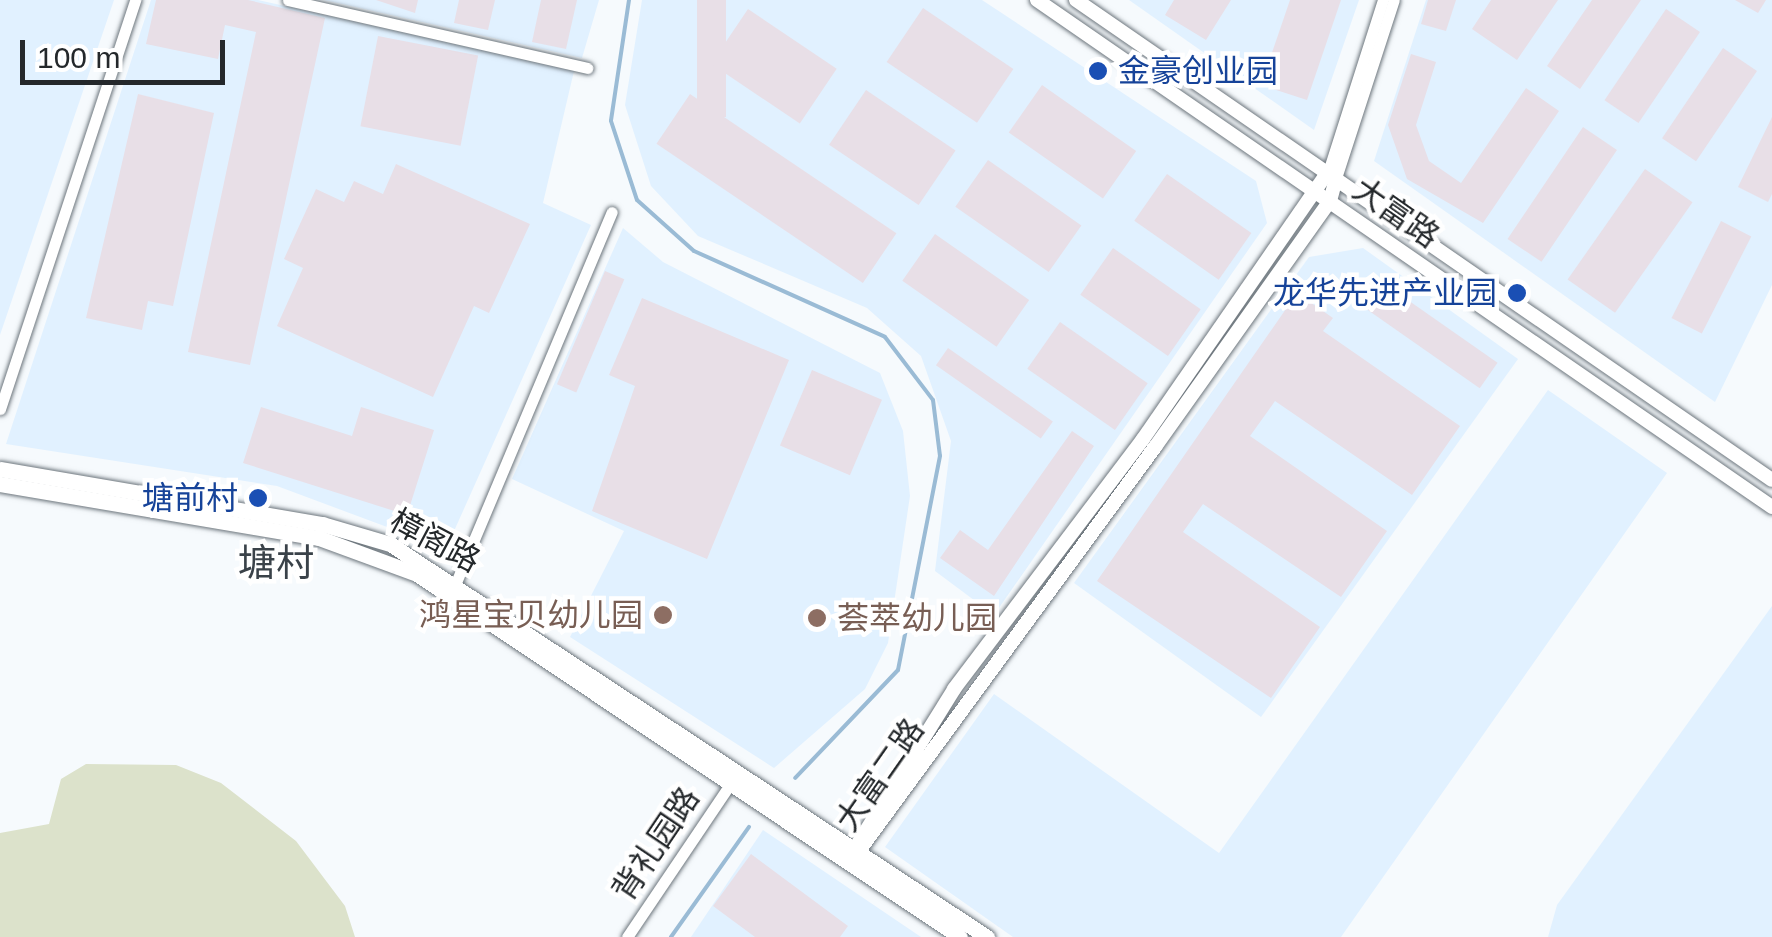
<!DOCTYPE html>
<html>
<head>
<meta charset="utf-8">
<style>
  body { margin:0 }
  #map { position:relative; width:1772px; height:937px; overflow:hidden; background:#f6fafd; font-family:Helvetica,"Noto Sans SC",sans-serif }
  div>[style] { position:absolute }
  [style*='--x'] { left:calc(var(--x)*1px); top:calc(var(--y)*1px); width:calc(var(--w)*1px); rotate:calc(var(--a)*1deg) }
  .built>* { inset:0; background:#e1f1ff }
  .green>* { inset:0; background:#dce2cb }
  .stream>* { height:4px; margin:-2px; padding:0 2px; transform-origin:2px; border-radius:2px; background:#9abbd5 }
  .building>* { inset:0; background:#e8dfe7; transform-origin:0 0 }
  .roads { filter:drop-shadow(0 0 2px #6d767d) drop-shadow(0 0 2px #6d767d) }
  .minor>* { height:11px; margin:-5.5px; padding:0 5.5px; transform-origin:5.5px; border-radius:5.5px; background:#fff }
  .tertiary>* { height:14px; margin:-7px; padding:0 7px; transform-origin:7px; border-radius:7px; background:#fff }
  .secondary>* { height:15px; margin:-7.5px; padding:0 7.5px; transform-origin:7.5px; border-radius:7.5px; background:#fff }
  .dots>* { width:28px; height:28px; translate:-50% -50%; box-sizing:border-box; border:5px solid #fff; border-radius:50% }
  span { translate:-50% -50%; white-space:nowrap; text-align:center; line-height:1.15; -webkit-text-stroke:9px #fff; paint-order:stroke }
  .transit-label { font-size:32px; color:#164399 }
  .left { translate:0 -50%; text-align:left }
  .right { translate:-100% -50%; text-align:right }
  .street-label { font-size:32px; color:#24282b }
  .education-label { font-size:32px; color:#785e54 }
  .quarter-label { font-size:38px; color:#3a4249 }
  .scale { position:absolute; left:20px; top:40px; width:205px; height:45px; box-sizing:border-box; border:5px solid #24282b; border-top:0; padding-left:12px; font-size:30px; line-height:35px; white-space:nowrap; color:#24282b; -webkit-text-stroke:8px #fff; paint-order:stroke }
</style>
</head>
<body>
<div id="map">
  <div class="built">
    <i style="clip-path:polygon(0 0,114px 0,0 335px)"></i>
    <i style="clip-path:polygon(151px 0,258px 0,574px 71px,543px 203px,591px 225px,446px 549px,277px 486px,6px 444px)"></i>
    <i style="clip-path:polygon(324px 0,599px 0,582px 58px)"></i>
    <i style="clip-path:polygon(642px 0,982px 0,1256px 181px,1267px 223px,994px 615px,935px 571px,951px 441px,921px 356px,867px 308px,698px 236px,651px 186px,625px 105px)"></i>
    <i style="clip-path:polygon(1129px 0,1359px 0,1314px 130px)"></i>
    <i style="clip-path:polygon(1426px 0,1772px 0,1772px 285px,1715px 402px,1374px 161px)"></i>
    <i style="clip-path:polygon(623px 228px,663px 262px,880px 373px,903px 431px,910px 496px,888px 643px,865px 689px,774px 768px,570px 637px,624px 531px,512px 479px)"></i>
    <i style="clip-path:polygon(1363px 248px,1518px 359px,1261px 717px,1074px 583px,1309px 257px)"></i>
    <i style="clip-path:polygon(1548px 390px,1667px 473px,1341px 937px,1013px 937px,885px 847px,994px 694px,1219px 853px)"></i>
    <i style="clip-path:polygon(1772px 606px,1772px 937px,1548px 937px,1557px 905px)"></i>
    <i style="clip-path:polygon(763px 830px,921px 937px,691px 937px)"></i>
  </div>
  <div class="green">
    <i style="clip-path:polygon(86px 764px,176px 765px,221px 783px,296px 841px,345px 906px,355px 937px,0 937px,0 833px,49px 824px,61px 779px)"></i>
  </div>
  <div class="stream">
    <i style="--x:629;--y:0;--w:122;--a:98.5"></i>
    <i style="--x:611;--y:121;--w:83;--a:71.8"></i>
    <i style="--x:637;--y:200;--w:76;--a:41.8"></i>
    <i style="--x:694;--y:251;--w:209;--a:24.2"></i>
    <i style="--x:885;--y:337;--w:79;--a:52.7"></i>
    <i style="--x:933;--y:400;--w:56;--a:82.9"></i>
    <i style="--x:940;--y:456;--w:218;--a:101.1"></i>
    <i style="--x:898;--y:670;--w:149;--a:133.6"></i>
    <i style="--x:671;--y:937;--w:135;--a:-54.7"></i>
  </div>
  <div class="building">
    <i style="clip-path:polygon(156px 0,248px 0,325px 18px,250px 365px,188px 352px,256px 32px,225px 25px,218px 59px,146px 44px)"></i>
    <i style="clip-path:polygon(376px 0,418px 0,415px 13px)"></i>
    <i style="clip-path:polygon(459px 0,495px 0,488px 30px,454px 23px)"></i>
    <i style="clip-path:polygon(541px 0,577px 0,566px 49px,532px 42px)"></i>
    <i style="left:697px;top:0;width:29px;height:117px"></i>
    <i style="clip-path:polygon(1174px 0,1231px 0,1206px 40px,1165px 15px)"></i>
    <i style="clip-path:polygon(1290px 0,1341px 0,1307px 100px,1261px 85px)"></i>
    <i style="clip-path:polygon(1428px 0,1456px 0,1446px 31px,1421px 24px)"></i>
    <i style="clip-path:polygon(1491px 0,1558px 0,1517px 60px,1472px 29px)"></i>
    <i style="clip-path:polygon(1592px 0,1641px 0,1580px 89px,1547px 66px)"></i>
    <i style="clip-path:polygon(1735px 0,1766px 0,1758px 13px)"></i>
    <i style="left:923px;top:8px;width:109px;height:65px;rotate:34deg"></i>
    <i style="left:748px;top:9px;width:107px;height:66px;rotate:34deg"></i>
    <i style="left:1666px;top:9px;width:41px;height:110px;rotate:34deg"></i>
    <i style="left:378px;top:36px;width:102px;height:92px;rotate:11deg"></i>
    <i style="left:1723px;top:48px;width:41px;height:109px;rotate:34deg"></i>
    <i style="clip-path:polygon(1411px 54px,1436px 62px,1416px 125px,1429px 161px,1461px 183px,1526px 88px,1559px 111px,1483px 223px,1407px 179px,1388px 125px)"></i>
    <i style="left:1042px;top:85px;width:115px;height:58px;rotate:35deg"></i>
    <i style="left:866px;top:90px;width:108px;height:66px;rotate:34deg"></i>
    <i style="clip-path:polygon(138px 94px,214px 113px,173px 306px,148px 301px,142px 330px,86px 318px)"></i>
    <i style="left:690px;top:94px;width:249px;height:60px;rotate:34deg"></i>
    <i style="clip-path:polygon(1772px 117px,1772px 194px,1768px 202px,1738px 187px)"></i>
    <i style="left:1583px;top:127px;width:41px;height:135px;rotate:34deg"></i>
    <i style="left:988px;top:160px;width:114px;height:57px;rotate:35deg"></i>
    <i style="clip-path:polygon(396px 164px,530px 224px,489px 313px,474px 306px,433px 397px,277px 326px,303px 268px,284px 259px,316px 189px,344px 202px,354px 181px,383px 194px)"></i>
    <i style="left:1645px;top:169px;width:58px;height:135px;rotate:35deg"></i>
    <i style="left:1167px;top:174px;width:103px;height:57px;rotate:35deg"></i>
    <i style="left:1721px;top:221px;width:34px;height:109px;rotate:27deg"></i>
    <i style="left:935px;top:234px;width:115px;height:57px;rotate:35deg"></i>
    <i style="left:1113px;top:248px;width:107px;height:57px;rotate:35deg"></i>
    <i style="left:605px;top:271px;width:21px;height:123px;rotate:23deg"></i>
    <i style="left:1382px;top:282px;width:141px;height:31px;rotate:35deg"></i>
    <i style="clip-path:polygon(1297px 293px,1333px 318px,1323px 331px,1460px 426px,1412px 495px,1275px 401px,1268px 411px,1250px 436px,1387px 531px,1341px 597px,1203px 504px,1183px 532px,1320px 627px,1271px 698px,1097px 581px)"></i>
    <i style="clip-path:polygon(642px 298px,789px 360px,707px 559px,592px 511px,635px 386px,609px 375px)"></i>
    <i style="left:1060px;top:322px;width:107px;height:57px;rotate:35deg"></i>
    <i style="left:948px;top:348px;width:128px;height:21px;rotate:35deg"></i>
    <i style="left:812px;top:370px;width:76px;height:82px;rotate:23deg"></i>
    <i style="clip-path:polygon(261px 407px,352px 436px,361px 407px,434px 430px,407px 515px,243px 463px)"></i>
    <i style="clip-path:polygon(1072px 431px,1094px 446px,994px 596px,940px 558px,960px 530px,988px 550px)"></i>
    <i style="clip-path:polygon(751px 854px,848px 926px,840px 937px,755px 937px,713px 906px)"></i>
  </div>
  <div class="roads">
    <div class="minor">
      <i style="--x:288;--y:0;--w:307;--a:12.8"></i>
      <i style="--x:1328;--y:172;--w:181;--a:-72.3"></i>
      <i style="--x:1336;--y:178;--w:187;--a:-72"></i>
      <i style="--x:0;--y:409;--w:431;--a:-71.7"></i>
      <i style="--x:457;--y:580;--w:399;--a:-67.2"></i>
      <i style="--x:627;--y:937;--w:186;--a:-56"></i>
    </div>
    <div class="tertiary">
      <i style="--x:1037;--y:0;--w:893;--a:34.6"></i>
      <i style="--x:1076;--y:0;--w:845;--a:34.59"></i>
      <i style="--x:849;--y:858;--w:199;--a:-58.1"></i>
      <i style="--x:954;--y:689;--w:313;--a:-52.9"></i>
      <i style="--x:1143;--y:439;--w:325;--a:-55.3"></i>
      <i style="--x:853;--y:859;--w:511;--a:-53.76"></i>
      <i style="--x:1155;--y:447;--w:302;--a:-54.6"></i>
      <i style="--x:1330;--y:201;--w:24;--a:-75"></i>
    </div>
    <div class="secondary">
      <i style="--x:0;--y:469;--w:327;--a:9.7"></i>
      <i style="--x:322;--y:524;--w:71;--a:16.4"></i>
      <i style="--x:390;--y:544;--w:715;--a:33.36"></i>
      <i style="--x:0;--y:484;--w:324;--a:9.6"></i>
      <i style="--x:319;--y:538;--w:104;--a:20.2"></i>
      <i style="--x:417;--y:574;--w:653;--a:33.76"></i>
    </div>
  </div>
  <div class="dots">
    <i style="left:1098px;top:71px;background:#1a4fb4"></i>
    <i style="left:1517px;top:293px;background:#1a4fb4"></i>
    <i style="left:258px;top:498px;background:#1a4fb4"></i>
    <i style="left:663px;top:615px;background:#8d6e63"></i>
    <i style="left:817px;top:618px;background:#8d6e63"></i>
  </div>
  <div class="transit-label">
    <span class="left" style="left:1118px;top:71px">金豪创业园</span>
    <span class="right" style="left:1497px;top:293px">龙华先进产业园</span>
    <span class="right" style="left:238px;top:498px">塘前村</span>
  </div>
  <div class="street-label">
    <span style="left:1396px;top:213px;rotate:35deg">大富路</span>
    <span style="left:435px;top:541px;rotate:28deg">樟阁路</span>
    <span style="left:880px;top:775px;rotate:-55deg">大富二路</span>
    <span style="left:656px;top:844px;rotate:-56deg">背礼园路</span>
  </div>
  <div class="education-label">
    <span class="right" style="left:643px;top:615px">鸿星宝贝幼儿园</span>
    <span class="left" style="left:837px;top:618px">荟萃幼儿园</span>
  </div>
  <div class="quarter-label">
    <span style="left:276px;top:564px">塘村</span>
  </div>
  <div class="scale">100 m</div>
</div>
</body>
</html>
